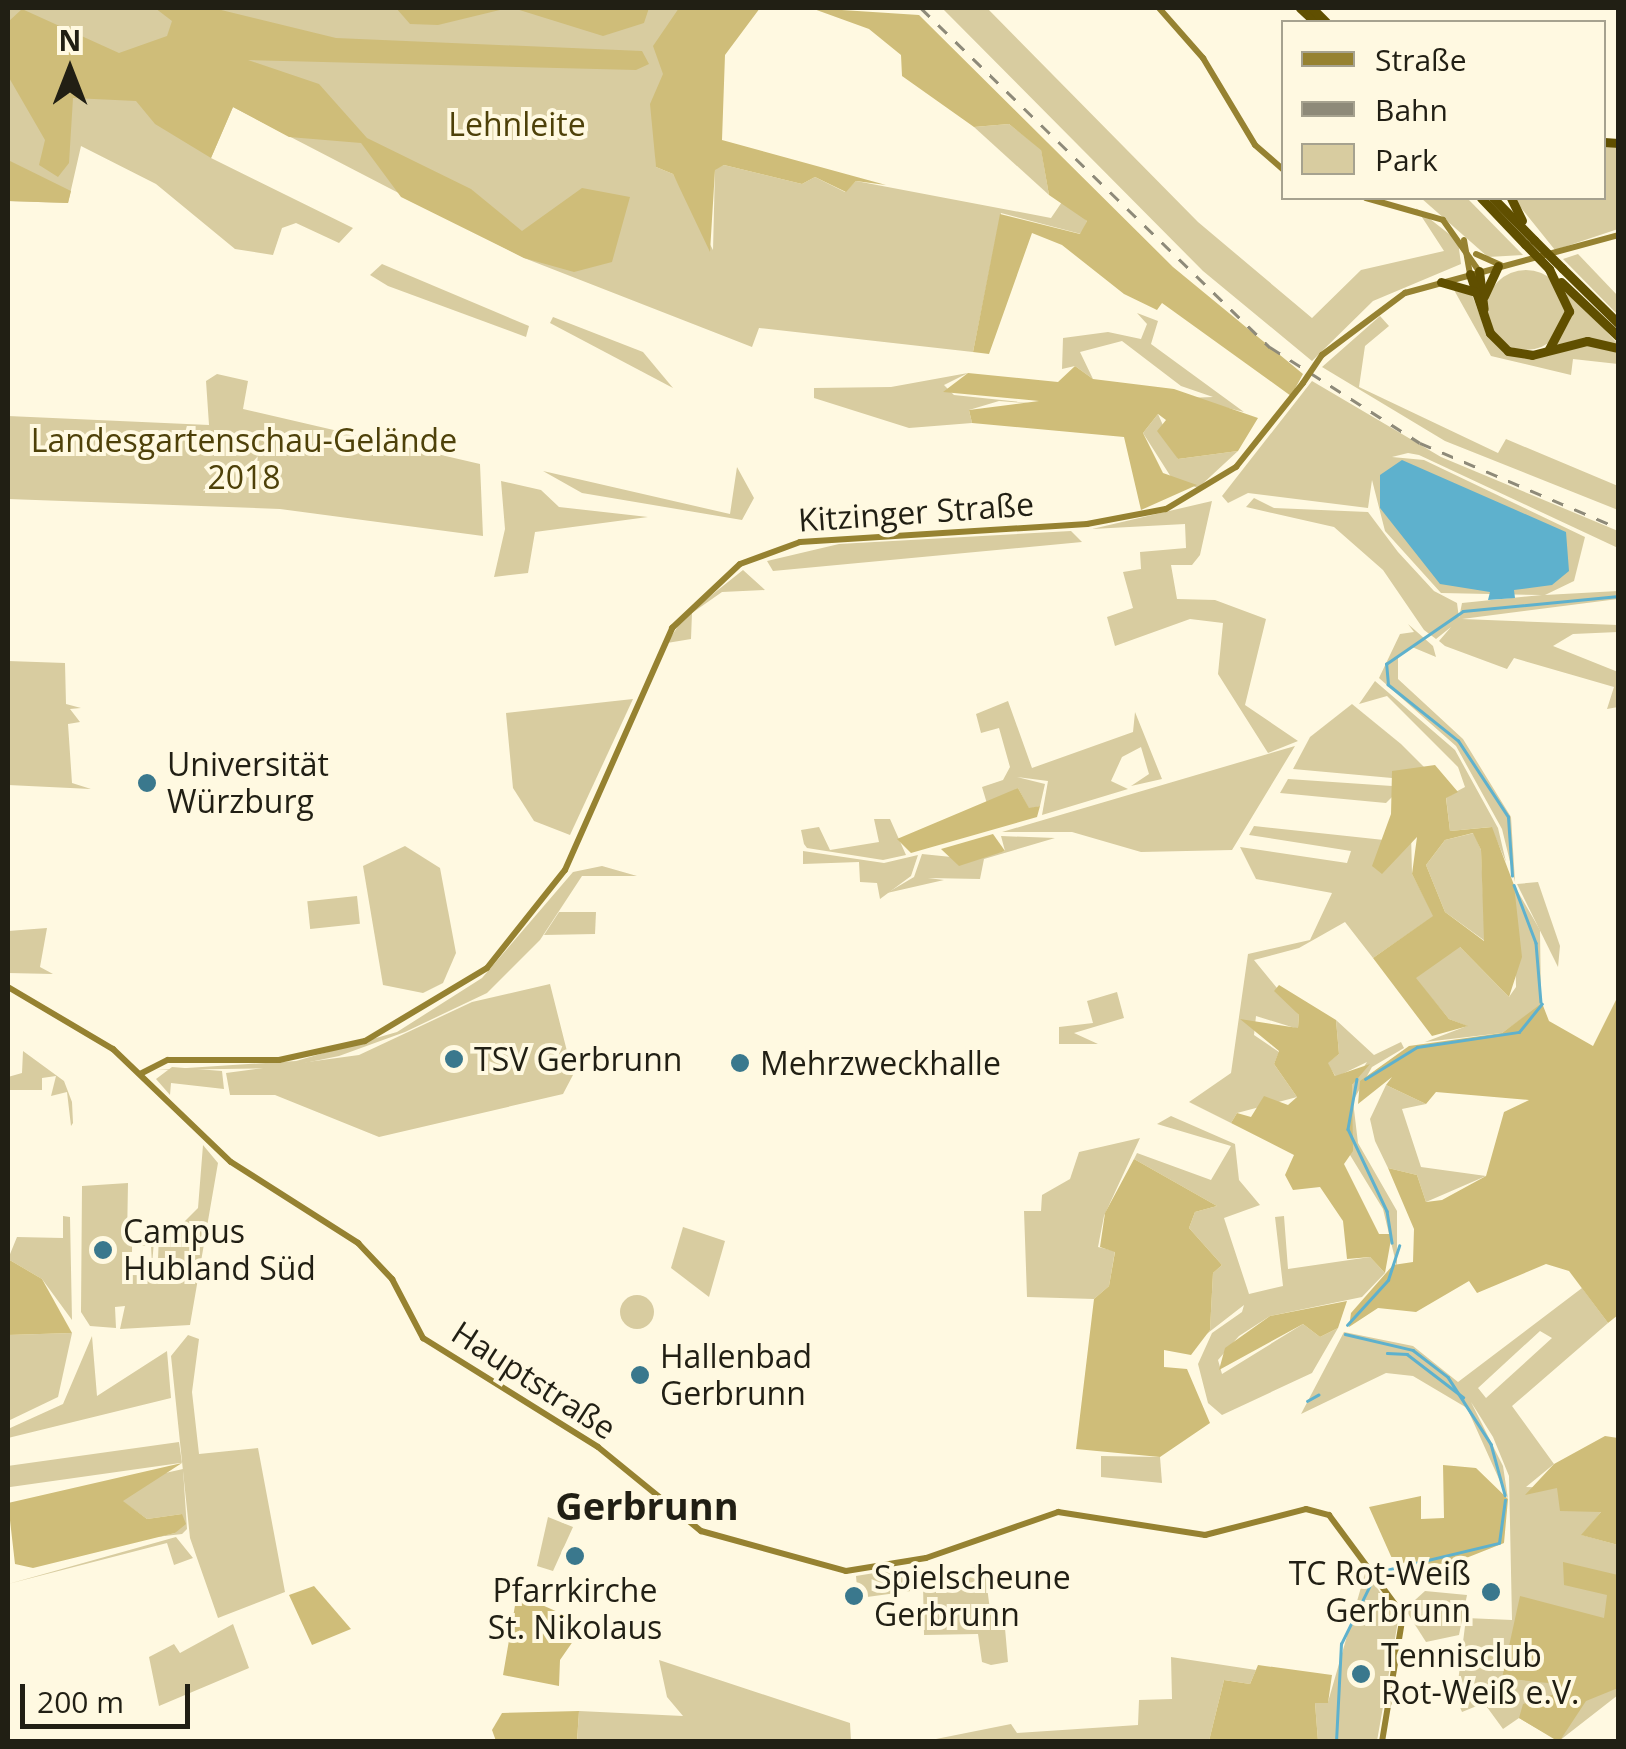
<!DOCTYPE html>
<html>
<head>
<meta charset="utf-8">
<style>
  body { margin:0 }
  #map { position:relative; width:1626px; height:1749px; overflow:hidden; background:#fff9e1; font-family:"Open Sans",sans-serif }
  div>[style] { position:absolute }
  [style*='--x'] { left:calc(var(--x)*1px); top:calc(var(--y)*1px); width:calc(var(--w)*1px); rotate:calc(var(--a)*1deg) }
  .green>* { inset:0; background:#d8cca0; transform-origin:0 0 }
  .round { border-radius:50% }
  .forest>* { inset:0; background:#cfbd79 }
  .water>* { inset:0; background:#5eb1cd }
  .stream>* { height:2.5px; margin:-1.25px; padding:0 1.25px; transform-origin:1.25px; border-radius:1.25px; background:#5eb1cd }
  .secondary>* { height:6px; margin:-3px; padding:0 3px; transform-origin:3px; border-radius:3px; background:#968231 }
  .highway>* { height:9px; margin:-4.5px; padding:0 4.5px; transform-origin:4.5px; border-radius:4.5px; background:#604f00 }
  .rail>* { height:2.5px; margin-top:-1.25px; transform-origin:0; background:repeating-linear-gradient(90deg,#8e8a79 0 12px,transparent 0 24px) }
  .secondary-bridge>* { height:6px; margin:-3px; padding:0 3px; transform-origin:3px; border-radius:3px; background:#968231 }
  .highway-bridge>* { height:9px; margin:-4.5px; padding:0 4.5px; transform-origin:4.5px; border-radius:4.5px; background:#604f00 }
  .dots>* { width:28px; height:28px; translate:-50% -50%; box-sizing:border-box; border:5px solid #fff9e1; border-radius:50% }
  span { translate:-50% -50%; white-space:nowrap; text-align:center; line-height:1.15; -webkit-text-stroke:8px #fff9e1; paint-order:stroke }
  .park-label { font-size:32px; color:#4e4109 }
  .street-label { font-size:32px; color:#211f14 }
  .poi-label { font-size:32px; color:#211f14 }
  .left { translate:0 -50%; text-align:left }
  .right { translate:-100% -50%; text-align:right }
  .quarter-label { font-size:38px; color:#211f14; font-weight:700 }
  .frame { position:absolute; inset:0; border:10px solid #211f14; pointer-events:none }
  .legend { position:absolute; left:1281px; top:20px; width:325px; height:180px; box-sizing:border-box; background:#fff9e1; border:2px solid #a6a28f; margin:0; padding:12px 18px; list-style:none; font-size:30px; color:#211f14 }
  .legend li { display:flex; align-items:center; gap:20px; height:50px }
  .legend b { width:50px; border:2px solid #a6a28f }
  .north { position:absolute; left:20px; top:20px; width:100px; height:100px; -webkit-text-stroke:8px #fff9e1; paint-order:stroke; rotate:0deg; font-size:28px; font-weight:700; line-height:40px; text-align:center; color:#211f14 }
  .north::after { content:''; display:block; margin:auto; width:35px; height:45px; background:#211f14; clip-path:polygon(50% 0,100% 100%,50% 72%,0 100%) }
  .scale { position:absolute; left:20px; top:1684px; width:170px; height:45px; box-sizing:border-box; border:5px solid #211f14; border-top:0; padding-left:12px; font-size:30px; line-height:35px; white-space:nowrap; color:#211f14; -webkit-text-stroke:8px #fff9e1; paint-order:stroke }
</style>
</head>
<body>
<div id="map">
  <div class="green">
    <i style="clip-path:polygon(8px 8px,695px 8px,655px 106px,656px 167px,673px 174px,713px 250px,715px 169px,724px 165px,802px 184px,815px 177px,845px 192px,856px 181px,1051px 218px,1064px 199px,1087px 221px,1081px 234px,1001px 213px,973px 352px,759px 328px,752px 347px,524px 258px,233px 107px,211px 158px,353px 228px,339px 243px,296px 223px,282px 228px,273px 255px,235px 249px,156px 184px,81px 146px,68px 203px,8px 201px)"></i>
    <i style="clip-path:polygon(942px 8px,988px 9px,1198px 222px,1312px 318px,1361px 270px,1444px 251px,1416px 208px,1458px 241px,1461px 264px,1373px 301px,1312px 361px,1203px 271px)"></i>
    <i style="clip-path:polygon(1009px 124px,1041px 149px,1049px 195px,974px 127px)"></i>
    <i style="clip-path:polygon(1604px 146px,1618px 148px,1618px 229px,1555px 250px,1513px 198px,1604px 198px)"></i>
    <i style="clip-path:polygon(1421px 198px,1467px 198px,1523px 255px,1488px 257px)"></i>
    <i style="clip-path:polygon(1578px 254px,1618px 296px,1618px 315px,1563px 259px)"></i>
    <i style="clip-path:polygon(382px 264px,529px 326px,526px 337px,388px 286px,370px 275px)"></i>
    <i class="round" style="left:1486px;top:270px;width:80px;height:80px"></i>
    <i style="clip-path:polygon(1566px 289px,1618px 344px,1552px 349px,1570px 320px)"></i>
    <i style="clip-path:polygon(1454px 290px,1472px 295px,1487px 334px,1506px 354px,1528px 359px,1599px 343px,1618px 350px,1618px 364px,1573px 359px,1571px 375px,1491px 356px)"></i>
    <i style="clip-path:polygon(1137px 313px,1158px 321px,1151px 344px,1244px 412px,1187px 398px,1213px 397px,1181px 386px,1122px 341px,1080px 352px,1093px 379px,1075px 366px,1062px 369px,1063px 338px,1108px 332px,1141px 339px,1147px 324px)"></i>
    <i style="clip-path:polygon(1380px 316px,1389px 326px,1365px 346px,1359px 387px,1498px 453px,1506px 439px,1618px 486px,1618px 510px,1445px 441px,1322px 367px)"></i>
    <i style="clip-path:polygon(553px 317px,643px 352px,673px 388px,550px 323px)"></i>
    <i style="clip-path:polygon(968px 373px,944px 385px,954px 395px,1038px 404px,999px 401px,969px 410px,972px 423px,909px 428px,814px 398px,814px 388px,891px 387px)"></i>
    <i style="clip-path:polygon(217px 374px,248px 381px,243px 409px,480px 464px,483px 536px,280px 509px,8px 499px,8px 416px,209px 425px,206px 381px)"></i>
    <i style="clip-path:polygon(1312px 381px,1441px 457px,1618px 531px,1618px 548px,1419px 455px,1408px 453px,1392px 457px,1424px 460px,1585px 537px,1574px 581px,1545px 595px,1618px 591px,1618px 599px,1462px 619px,1618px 625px,1618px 632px,1573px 634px,1553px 646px,1618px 672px,1618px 707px,1607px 709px,1614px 687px,1514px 658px,1507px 669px,1445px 646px,1439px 641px,1451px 627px,1436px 639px,1424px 630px,1383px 570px,1334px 527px,1246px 507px,1254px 498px,1274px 508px,1368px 512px,1398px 552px,1434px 591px,1457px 603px,1459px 618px,1462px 603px,1542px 595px,1441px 593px,1385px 531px,1372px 480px,1368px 508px,1248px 493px,1228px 503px,1222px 496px)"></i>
    <i style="clip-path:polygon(1158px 414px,1178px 459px,1238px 451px,1198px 488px,1171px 477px,1143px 433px)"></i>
    <i style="clip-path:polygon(737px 467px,754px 498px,742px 520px,582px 493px,543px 471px,730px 514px)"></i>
    <i style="clip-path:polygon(501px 481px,541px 490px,559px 507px,648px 517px,535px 532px,528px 573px,494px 577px,505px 529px)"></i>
    <i style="clip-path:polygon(1212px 501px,1200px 555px,1192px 565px,1171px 565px,1177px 599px,1215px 600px,1266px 619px,1245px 705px,1298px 741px,1268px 753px,1218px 674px,1223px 623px,1190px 619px,1115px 646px,1107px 617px,1133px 608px,1123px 572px,1141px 569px,1140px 552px,1186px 548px,1185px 524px,1092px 529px)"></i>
    <i style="clip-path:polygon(1071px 531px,1082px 542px,773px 571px,767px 561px,839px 544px)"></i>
    <i style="clip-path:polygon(743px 570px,765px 590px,722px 592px,692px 613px,691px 639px,667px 643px,684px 617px)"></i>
    <i style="clip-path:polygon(1408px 624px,1433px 646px,1436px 657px,1412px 647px,1398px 657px,1398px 679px,1463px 739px,1511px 817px,1515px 882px,1502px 829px,1456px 746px,1379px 678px,1400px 634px,1414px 632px)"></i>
    <i style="clip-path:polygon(8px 661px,65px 663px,66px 704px,81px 708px,70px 709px,80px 722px,68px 724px,72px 783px,91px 789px,8px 785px)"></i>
    <i style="clip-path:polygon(1375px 681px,1455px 750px,1498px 828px,1506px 862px,1491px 827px,1450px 831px,1446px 797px,1465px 787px,1458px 767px,1387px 696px,1359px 704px)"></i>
    <i style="clip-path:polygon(633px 699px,570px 835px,534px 821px,513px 788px,506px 713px)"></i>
    <i style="clip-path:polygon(1008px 701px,1032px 768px,1133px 732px,1135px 712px,1162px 779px,1131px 786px,1149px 774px,1141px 747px,1122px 757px,1111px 781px,1128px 789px,1042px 815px,1048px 781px,1017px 777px,1045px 784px,1040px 806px,1029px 809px,1018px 788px,988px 807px,982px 787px,1003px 780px,1010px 767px,999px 728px,981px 733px,976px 714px)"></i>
    <i style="clip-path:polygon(1352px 704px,1401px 744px,1428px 771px,1392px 778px,1293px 769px,1310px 737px)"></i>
    <i style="clip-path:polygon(1295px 746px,1232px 850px,1141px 852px,1072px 832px,1002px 832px)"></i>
    <i style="clip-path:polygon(1288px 779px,1392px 786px,1393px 796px,1386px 803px,1280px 793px)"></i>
    <i style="clip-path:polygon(874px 819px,890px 819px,906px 855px,883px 860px,807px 848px,804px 844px,801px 830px,819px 827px,830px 850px,879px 842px)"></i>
    <i style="clip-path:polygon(1254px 826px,1384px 840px,1373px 866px,1382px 873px,1411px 833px,1412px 874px,1434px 916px,1373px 958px,1345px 922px,1299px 948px,1254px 960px,1299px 1015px,1298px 1029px,1256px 1016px,1254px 1035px,1279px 1052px,1274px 1064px,1297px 1097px,1237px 1113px,1231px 1123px,1189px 1102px,1231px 1073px,1248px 954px,1310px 940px,1332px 893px,1256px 879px,1240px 847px,1347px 863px,1351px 851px,1249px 835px)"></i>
    <i style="clip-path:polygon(1474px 833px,1481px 850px,1485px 941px,1445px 912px,1426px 865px,1445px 840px)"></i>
    <i style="clip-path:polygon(1001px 836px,1055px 838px,984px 859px,980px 879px,928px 878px,944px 880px,887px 893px,914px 877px,922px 854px,971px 859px,1005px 851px)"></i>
    <i style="clip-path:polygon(405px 846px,440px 868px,456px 953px,443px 983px,423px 993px,383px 985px,363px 866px)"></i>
    <i style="clip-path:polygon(803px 851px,884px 863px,918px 855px,911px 876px,880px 899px,877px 883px,860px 882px,859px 862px,803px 864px)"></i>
    <i style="clip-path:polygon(602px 866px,637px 876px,582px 876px,540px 940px,487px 993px,405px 1032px,339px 1056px,280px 1068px,156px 1070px,296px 1061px,397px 1032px,482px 978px,573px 872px)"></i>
    <i style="clip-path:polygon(1538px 882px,1560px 946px,1558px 967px,1517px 884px)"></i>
    <i style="clip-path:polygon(1514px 885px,1540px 930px,1541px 1005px,1502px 1033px,1425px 1042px,1467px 1026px,1449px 1019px,1415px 978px,1459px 946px,1509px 997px,1516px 987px)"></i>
    <i style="left:357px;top:896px;width:28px;height:50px;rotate:84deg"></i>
    <i style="clip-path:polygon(559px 912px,596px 912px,595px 934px,544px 935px)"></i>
    <i style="clip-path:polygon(47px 928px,40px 967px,53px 974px,8px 973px,8px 931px)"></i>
    <i style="clip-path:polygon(550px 984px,573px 1075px,563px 1094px,379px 1137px,275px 1095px,230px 1095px,226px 1073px,359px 1055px,472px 1002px)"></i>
    <i style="clip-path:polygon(1117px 992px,1124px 1018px,1074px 1033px,1098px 1044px,1059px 1044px,1059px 1027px,1093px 1023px,1087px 1001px)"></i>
    <i style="clip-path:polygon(1336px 1020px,1374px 1055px,1401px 1042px,1404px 1048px,1372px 1067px,1353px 1101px,1358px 1143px,1397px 1211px,1397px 1267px,1383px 1209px,1350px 1155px,1352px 1085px,1367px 1062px,1336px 1077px,1327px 1063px,1339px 1054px)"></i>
    <i style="clip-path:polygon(23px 1051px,64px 1081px,72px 1102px,73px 1123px,71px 1126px,67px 1092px,51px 1096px,56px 1076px,42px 1078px,42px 1090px,8px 1090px,8px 1077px,22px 1073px)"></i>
    <i style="clip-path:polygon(172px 1067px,222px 1071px,224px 1089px,171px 1083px,170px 1095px,156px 1079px)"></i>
    <i style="clip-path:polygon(1386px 1085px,1426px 1104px,1402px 1109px,1421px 1167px,1486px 1176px,1426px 1202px,1417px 1175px,1388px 1168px,1375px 1141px,1370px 1119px)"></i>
    <i style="clip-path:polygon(1171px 1116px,1235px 1144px,1239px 1180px,1260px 1205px,1224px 1218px,1249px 1294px,1283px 1286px,1275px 1217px,1284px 1216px,1288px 1269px,1370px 1257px,1385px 1273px,1362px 1297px,1270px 1316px,1239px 1336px,1218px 1360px,1222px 1374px,1303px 1324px,1320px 1337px,1338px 1328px,1312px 1373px,1222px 1415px,1208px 1403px,1198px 1364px,1212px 1333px,1242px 1312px,1244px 1305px,1195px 1343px,1210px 1330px,1213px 1273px,1222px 1265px,1189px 1228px,1195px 1212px,1217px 1206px,1134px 1159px,1137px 1153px,1211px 1180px,1231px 1146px,1157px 1124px)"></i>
    <i style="clip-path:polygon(1140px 1138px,1104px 1216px,1098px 1247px,1115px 1251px,1109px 1286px,1094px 1299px,1027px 1297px,1024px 1211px,1041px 1211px,1042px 1195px,1070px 1179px,1079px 1152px)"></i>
    <i style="clip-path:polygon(203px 1145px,218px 1163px,190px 1325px,120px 1329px,125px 1306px,115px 1307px,116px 1328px,90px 1326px,81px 1312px,82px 1186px,128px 1183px,127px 1240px,154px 1241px,152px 1265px,151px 1246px,132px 1246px,132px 1275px,178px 1276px,178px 1258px,158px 1259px,159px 1234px,176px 1243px,177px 1229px,198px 1208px)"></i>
    <i style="clip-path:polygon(63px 1216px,70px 1217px,72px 1320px,42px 1279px,8px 1259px,17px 1237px,63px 1238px)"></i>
    <i style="clip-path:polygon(683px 1227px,725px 1241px,709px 1297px,671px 1268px)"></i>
    <i style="clip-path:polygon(evenodd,1582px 1288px,1608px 1323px,1512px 1406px,1554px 1464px,1526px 1487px,1558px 1488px,1601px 1512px,1582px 1535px,1618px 1545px,1618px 1695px,1559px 1741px,1519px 1718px,1503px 1729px,1484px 1703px,1462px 1712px,1456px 1698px,1466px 1618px,1512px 1620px,1509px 1476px,1493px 1437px,1471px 1402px,1503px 1466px,1508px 1499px,1467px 1408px,1413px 1376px,1386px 1373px,1301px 1414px,1344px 1332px,1413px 1346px,1458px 1382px,1582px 1288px,1540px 1331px,1552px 1338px,1486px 1398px,1478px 1388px,1540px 1331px)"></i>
    <i class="round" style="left:620px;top:1295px;width:34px;height:34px"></i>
    <i style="clip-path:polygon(72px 1333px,58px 1397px,8px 1421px,8px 1335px)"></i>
    <i style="clip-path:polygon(188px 1335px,199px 1339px,192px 1392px,199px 1454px,258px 1448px,285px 1592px,218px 1618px,190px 1538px,171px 1356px)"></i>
    <i style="clip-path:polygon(92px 1336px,97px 1396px,167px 1351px,171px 1398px,8px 1438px,8px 1429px,63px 1404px)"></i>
    <i style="left:179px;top:1442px;width:21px;height:175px;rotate:82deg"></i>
    <i style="clip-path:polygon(1101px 1456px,1160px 1457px,1162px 1483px,1101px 1477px)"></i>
    <i style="clip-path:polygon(183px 1469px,187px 1529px,182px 1534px,156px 1537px,175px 1533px,182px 1514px,147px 1519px,122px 1501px,152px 1476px)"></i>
    <i style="clip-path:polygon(548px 1517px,573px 1527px,553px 1571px,537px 1566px)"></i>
    <i style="clip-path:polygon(176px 1537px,193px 1558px,174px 1565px,167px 1543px,8px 1584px)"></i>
    <i style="clip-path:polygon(984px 1564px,990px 1610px,1004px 1617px,1008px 1662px,991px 1665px,982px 1662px,978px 1634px,924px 1635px,923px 1584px)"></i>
    <i style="clip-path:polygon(905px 1568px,911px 1591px,867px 1597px,857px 1587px,856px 1576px)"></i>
    <i style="clip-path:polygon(1366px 1570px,1398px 1621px,1377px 1741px,1318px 1741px,1315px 1703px,1328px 1702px)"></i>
    <i style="clip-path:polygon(1425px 1591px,1467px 1595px,1459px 1635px,1426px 1642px,1405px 1609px)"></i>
    <i style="clip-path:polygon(233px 1624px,249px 1668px,159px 1706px,149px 1657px,174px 1644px,180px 1653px)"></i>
    <i style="clip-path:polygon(1171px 1657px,1256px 1670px,1250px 1684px,1224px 1680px,1209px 1741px,921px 1742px,1011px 1724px,1017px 1733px,1138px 1725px,1139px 1700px,1172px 1699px)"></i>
    <i style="clip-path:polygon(659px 1660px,850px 1723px,851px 1741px,577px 1742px,579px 1711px,683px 1716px,667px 1697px)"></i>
  </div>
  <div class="forest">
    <i style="clip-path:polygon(155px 8px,213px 8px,336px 38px,642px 51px,649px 64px,636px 70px,248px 60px,319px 84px,367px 138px,471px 189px,522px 231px,582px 188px,630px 197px,612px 262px,574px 272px,524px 258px,401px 197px,361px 143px,289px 137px,233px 107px,211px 158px,155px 124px,136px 101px,73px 98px,69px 163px,58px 177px,39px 165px,45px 140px,8px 76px,8px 22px,22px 9px,119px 53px,167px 36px,172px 21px)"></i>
    <i style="clip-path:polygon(396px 8px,508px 8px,438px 25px,410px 24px)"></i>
    <i style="clip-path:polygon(513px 8px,649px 8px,644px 23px,603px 36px)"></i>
    <i style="clip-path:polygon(679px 8px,760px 8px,725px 55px,722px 140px,886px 185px,856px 181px,846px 192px,815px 177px,802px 184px,724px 165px,715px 170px,710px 252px,673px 174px,656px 167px,650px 104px,663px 74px,653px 46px)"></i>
    <i style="clip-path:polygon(811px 8px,919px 15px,1173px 267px,1303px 374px,1291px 396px,1162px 303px,1157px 310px,1124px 294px,1062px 245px,1032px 233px,989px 354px,973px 352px,1000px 214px,1080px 234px,1087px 221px,1049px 195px,1041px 150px,1009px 124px,974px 127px,902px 76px,901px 55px,869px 29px)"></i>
    <i style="clip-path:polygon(8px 160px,71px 191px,68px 203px,8px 201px)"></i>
    <i style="clip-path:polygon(1075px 366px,1093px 379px,1174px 389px,1258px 418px,1238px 451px,1178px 459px,1157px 431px,1166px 420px,1158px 414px,1143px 433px,1163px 473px,1197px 485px,1141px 510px,1124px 437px,972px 423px,969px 410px,1039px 401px,943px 392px,968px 373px,1058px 382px)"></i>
    <i style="clip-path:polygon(evenodd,1435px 765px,1458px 792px,1446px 798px,1450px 831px,1492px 827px,1514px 885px,1522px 957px,1509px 997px,1460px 947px,1416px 978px,1449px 1019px,1468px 1026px,1432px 1036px,1373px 958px,1433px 916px,1412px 874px,1417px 837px,1382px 874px,1372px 866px,1391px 814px,1392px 771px,1435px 765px,1473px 833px,1481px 850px,1484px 941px,1445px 912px,1426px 865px,1445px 840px,1473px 833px)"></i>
    <i style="clip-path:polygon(1018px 788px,1029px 808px,1040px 806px,1037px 817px,911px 853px,897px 839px)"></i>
    <i style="clip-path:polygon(993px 834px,1005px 851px,959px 866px,941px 849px)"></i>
    <i style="clip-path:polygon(1279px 985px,1336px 1020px,1339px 1054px,1328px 1063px,1335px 1076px,1370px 1064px,1352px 1085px,1353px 1151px,1344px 1164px,1379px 1234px,1392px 1234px,1385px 1273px,1370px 1257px,1347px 1259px,1343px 1221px,1320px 1187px,1293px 1190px,1285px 1175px,1294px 1155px,1231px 1123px,1237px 1113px,1251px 1117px,1264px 1096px,1288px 1105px,1297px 1097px,1274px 1064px,1279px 1051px,1240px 1019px,1298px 1028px,1299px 1015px,1274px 991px)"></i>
    <i style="clip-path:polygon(1618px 996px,1618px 1315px,1608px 1323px,1569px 1271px,1546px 1264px,1477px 1293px,1469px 1281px,1416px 1312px,1378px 1308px,1349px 1327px,1351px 1313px,1393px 1265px,1413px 1262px,1414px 1229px,1388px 1168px,1417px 1175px,1426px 1202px,1442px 1200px,1486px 1176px,1504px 1112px,1529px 1100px,1436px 1092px,1426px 1104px,1386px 1085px,1392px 1077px,1358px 1104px,1360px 1081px,1409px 1046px,1502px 1033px,1542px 1003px,1549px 1021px,1593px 1046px)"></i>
    <i style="clip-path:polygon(1134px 1159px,1217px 1206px,1195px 1212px,1189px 1228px,1222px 1265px,1213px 1273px,1210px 1330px,1191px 1355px,1164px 1350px,1164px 1367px,1187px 1369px,1210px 1423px,1160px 1457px,1076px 1449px,1094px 1299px,1109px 1286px,1115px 1252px,1100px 1247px,1105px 1213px)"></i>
    <i style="clip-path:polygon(8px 1259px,42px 1279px,72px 1333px,8px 1335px)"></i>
    <i style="clip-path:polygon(1347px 1301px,1338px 1328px,1320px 1337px,1303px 1324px,1219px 1370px,1225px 1348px,1270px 1316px)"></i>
    <i style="clip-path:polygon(1605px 1436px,1618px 1438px,1618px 1545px,1581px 1535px,1601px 1512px,1560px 1511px,1557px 1488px,1525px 1495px,1554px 1464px)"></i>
    <i style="clip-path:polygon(182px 1463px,123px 1501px,147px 1519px,182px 1514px,186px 1524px,175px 1533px,33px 1568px,15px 1564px,8px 1503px)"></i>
    <i style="clip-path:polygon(1443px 1465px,1476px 1468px,1508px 1499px,1504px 1543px,1451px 1564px,1394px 1563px,1369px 1507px,1421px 1496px,1421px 1519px,1444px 1518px)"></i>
    <i style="clip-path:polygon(1563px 1562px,1618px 1575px,1618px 1688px,1586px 1701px,1559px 1742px,1519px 1718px,1523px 1704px,1561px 1692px,1557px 1684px,1502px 1678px,1520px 1596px,1604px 1618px,1607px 1595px,1564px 1585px)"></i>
    <i style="clip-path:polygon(314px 1586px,351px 1629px,312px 1645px,289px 1595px)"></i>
    <i style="clip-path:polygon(517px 1594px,585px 1624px,560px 1660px,559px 1686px,503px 1675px)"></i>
    <i style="clip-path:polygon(1258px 1665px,1332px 1675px,1328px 1703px,1315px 1703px,1318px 1741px,1209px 1741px,1224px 1680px,1250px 1684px)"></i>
    <i style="clip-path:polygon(579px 1711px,577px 1741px,496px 1741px,492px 1730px,502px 1713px)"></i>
  </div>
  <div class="water">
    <i style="clip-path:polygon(1402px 460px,1566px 532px,1569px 571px,1552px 585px,1514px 590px,1515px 598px,1488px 600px,1490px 592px,1440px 584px,1380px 508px,1380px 475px)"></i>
  </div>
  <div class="stream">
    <i style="--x:1512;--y:876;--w:59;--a:-93.9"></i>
    <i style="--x:1508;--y:817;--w:91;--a:-123.3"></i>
    <i style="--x:1458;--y:741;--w:90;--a:-141.3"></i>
    <i style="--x:1388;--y:685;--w:21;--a:-95"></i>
    <i style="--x:1386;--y:664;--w:93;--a:-34.5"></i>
    <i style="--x:1463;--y:611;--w:156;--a:-5.5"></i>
    <i style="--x:1514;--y:885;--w:62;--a:69.2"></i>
    <i style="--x:1536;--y:943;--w:59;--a:85.2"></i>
    <i style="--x:1357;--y:1079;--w:51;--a:100.2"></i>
    <i style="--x:1348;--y:1129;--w:91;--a:64.6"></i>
    <i style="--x:1387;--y:1211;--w:32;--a:81"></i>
    <i style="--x:1365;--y:1079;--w:61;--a:-31.6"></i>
    <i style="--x:1417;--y:1047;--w:103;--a:-8.4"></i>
    <i style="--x:1519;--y:1032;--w:36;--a:-51"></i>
    <i style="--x:1347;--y:1325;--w:61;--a:-47.7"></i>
    <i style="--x:1388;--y:1280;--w:36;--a:-72"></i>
    <i style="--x:1345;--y:1334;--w:70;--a:13.2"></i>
    <i style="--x:1413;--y:1350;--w:44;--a:37.6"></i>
    <i style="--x:1448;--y:1377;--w:80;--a:57.3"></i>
    <i style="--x:1491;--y:1444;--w:53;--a:74.6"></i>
    <i style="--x:1387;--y:1353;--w:20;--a:3"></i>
    <i style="--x:1407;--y:1354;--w:71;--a:37.5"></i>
    <i style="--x:1307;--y:1401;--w:13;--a:-29"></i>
    <i style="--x:1382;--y:1571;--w:120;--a:-13.5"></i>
    <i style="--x:1499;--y:1543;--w:43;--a:-82.1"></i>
    <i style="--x:1336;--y:1742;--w:98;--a:-87.1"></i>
    <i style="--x:1341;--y:1644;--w:72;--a:-63.8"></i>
  </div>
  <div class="secondary">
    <i style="--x:1159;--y:8;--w:67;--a:48.7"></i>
    <i style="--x:1203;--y:58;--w:101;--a:59.1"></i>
    <i style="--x:1255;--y:145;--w:38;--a:41"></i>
    <i style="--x:1366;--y:198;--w:80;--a:15.9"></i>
    <i style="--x:1443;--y:220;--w:62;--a:54.8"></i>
    <i style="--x:1464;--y:240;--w:35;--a:80"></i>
    <i style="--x:1476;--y:254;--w:27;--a:24"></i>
    <i style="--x:1322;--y:355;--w:104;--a:-36.8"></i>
    <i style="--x:1405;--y:293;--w:221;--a:-15.2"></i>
    <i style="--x:8;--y:987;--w:122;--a:30.6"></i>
    <i style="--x:113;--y:1049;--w:163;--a:43.8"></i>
    <i style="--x:231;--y:1162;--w:151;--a:32.5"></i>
    <i style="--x:358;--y:1243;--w:50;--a:46.6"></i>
    <i style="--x:392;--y:1279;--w:67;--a:62.3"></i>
    <i style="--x:423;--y:1338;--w:206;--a:31.9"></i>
    <i style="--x:598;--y:1447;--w:133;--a:39.2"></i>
    <i style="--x:701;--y:1531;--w:150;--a:15.4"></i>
    <i style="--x:846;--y:1571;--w:81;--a:-9.2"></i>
    <i style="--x:926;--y:1558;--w:140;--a:-19.2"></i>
    <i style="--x:1058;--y:1512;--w:149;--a:8.9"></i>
    <i style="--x:1205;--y:1535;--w:104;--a:-14.4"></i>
    <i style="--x:1306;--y:1509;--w:24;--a:15"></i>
    <i style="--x:1329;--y:1515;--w:124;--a:53.5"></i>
    <i style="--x:1403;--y:1615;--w:129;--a:99.4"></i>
    <i style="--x:140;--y:1074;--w:31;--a:-27"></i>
    <i style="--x:168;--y:1060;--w:111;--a:0"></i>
    <i style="--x:279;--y:1060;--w:88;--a:-12.5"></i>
    <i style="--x:365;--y:1041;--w:142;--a:-30.9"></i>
    <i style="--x:487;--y:968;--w:125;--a:-51.5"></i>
    <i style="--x:565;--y:870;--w:265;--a:-66.1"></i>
    <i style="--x:672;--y:628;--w:93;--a:-43.3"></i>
    <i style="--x:740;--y:564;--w:64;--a:-20.1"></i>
    <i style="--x:800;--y:542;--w:288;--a:-3.6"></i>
    <i style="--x:1087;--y:524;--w:80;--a:-10.8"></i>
    <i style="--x:1166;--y:509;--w:82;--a:-31"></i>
    <i style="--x:1236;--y:467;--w:107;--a:-51.4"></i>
  </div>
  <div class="highway">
    <i style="--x:1300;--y:8;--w:21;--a:43"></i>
    <i style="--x:1312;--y:8;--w:20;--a:45"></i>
    <i style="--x:1604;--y:142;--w:14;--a:4"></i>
    <i style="--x:1481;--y:198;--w:64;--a:46.3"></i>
    <i style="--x:1493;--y:198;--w:59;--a:45.7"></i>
    <i style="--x:1511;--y:198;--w:25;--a:64"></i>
    <i style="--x:1562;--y:268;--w:78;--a:44.5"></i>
    <i style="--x:1549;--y:269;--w:47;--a:64.5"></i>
    <i style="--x:1569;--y:311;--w:43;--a:117.8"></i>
    <i style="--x:1479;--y:271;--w:38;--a:83"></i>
    <i style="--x:1470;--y:274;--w:62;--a:71.3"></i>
    <i style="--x:1490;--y:333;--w:25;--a:45"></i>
    <i style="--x:1508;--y:351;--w:24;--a:9"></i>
    <i style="--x:1532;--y:355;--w:57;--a:-14.3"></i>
    <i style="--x:1587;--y:341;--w:32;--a:13"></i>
    <i style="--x:1441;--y:282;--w:35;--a:16"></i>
    <i style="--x:1561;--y:282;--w:79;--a:43.5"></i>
    <i style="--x:1484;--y:296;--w:33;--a:-65"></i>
  </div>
  <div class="rail">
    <i style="--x:921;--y:8;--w:487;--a:44.2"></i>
    <i style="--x:1270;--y:347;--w:178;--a:32.6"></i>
    <i style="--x:1420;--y:443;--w:215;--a:23.2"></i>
  </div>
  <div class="secondary-bridge">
    <i style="--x:1303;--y:383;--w:34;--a:-56"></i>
  </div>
  <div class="highway-bridge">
    <i style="--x:1534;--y:240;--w:40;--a:45"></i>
    <i style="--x:1525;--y:244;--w:35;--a:46"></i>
  </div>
  <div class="dots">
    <i style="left:147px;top:783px;background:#3a788d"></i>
    <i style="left:454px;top:1059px;background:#3a788d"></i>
    <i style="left:740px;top:1063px;background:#3a788d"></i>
    <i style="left:103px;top:1250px;background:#3a788d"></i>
    <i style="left:640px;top:1375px;background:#3a788d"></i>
    <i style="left:575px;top:1556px;background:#3a788d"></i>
    <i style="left:1491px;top:1592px;background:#3a788d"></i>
    <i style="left:854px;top:1596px;background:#3a788d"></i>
    <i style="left:1361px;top:1674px;background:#3a788d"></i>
  </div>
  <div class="park-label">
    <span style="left:517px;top:124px">Lehnleite</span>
    <span style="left:244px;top:459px">Landesgartenschau-Gelände<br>2018</span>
  </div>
  <div class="street-label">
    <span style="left:916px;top:512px;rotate:-4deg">Kitzinger Straße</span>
    <span style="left:534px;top:1380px;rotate:33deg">Hauptstraße</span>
  </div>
  <div class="poi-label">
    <span class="left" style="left:167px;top:783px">Universität<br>Würzburg</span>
    <span class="left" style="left:474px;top:1059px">TSV Gerbrunn</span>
    <span class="left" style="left:760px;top:1063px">Mehrzweckhalle</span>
    <span class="left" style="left:123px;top:1250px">Campus<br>Hubland Süd</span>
    <span class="left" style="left:660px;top:1375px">Hallenbad<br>Gerbrunn</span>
    <span class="right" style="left:1471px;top:1592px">TC Rot-Weiß<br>Gerbrunn</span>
    <span class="left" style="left:874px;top:1596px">Spielscheune<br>Gerbrunn</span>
    <span style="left:575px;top:1609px">Pfarrkirche<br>St. Nikolaus</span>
    <span class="left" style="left:1381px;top:1674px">Tennisclub<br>Rot-Weiß e.V.</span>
  </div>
  <div class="quarter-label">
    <span style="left:647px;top:1506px">Gerbrunn</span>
  </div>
  <div class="frame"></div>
  <ul class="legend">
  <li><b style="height:12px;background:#968231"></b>Straße</li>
  <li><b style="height:12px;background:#8e8a79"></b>Bahn</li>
  <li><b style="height:28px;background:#d8cca0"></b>Park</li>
  </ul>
  <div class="north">N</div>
  <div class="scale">200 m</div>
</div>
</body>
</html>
